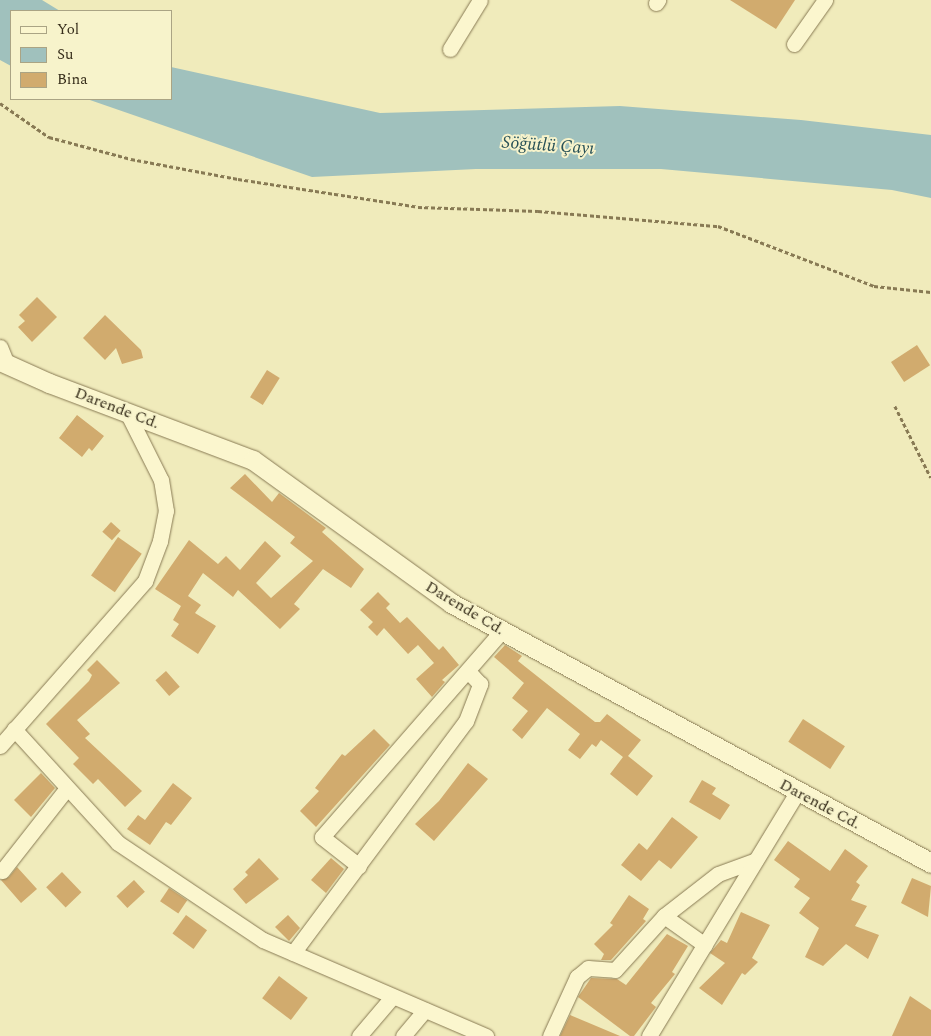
<!DOCTYPE html>
<html>
<head>
<meta charset="utf-8">
<style>
  body { margin:0 }
  #map { position:relative; width:931px; height:1036px; overflow:hidden; background:#f0ebbb; font-family:Spectral,serif }
  div>[style] { position:absolute }
  [style*='--x'] { left:calc(var(--x)*1px); top:calc(var(--y)*1px); width:calc(var(--w)*1px); rotate:calc(var(--a)*1deg) }
  .water>* { inset:0; background:#a0c1bd }
  .building>* { inset:0; background:#d1ab6e; transform-origin:0 0 }
  .path>* { height:2.5px; margin-top:-1.25px; transform-origin:0; background:repeating-linear-gradient(90deg,#887a54 0 4px,transparent 0 6.5px) }
  .roads { filter:drop-shadow(0 0 1px #887a54) drop-shadow(0 0 1px #887a54) }
  .minor>* { height:15px; margin:-7.5px; padding:0 7.5px; transform-origin:7.5px; border-radius:7.5px; background:#fbf6ce }
  .tertiary>* { height:19px; margin:-9.5px; padding:0 9.5px; transform-origin:9.5px; border-radius:9.5px; background:#fbf6ce }
  span { translate:-50% -50%; white-space:nowrap; text-align:center; line-height:1.15; -webkit-text-stroke:4px #f7f3cb; paint-order:stroke }
  .street-label { font-size:16px; color:#362d1a }
  .water-label { font-size:18px; color:#285157; font-style:italic }
  .legend { position:absolute; left:10px; top:10px; width:162px; height:90px; box-sizing:border-box; background:#f7f3cb; border:1px solid #aaa484; margin:0; padding:6px 9px; list-style:none; font-size:15px; color:#362d1a }
  .legend li { display:flex; align-items:center; gap:10px; height:25px }
  .legend b { width:25px; border:1px solid #aaa484 }
</style>
</head>
<body>
<div id="map">
  <div class="water">
    <i style="clip-path:polygon(0 0,42px 0,60px 11px,11px 11px,11px 66px,0 60px)"></i>
    <i style="clip-path:polygon(171px 67px,380px 113px,620px 106px,801px 120px,931px 135px,931px 198px,892px 190px,661px 169px,476px 169px,312px 177px,87px 99px,171px 99px)"></i>
  </div>
  <div class="building">
    <i style="clip-path:polygon(730px 0,795px 0,776px 29px)"></i>
    <i style="clip-path:polygon(37px 297px,57px 317px,32px 342px,18px 327px,25px 321px,19px 315px)"></i>
    <i style="clip-path:polygon(105px 315px,141px 350px,143px 358px,122px 364px,116px 348px,105px 360px,83px 338px)"></i>
    <i style="left:917px;top:345px;width:24px;height:31px;rotate:57deg"></i>
    <i style="left:267px;top:370px;width:15px;height:32px;rotate:32deg"></i>
    <i style="clip-path:polygon(77px 415px,104px 436px,92px 451px,89px 448px,82px 457px,59px 438px)"></i>
    <i style="clip-path:polygon(245px 474px,272px 502px,279px 493px,326px 528px,322px 532px,364px 569px,351px 588px,323px 569px,294px 604px,300px 609px,280px 629px,238px 590px,233px 597px,203px 573px,188px 596px,201px 605px,195px 613px,216px 626px,198px 654px,171px 636px,179px 624px,173px 620px,181px 606px,155px 589px,189px 540px,218px 564px,226px 556px,240px 570px,265px 541px,281px 556px,256px 583px,271px 598px,313px 561px,290px 543px,295px 537px,230px 488px)"></i>
    <i style="left:111px;top:522px;width:13px;height:13px;rotate:42deg"></i>
    <i style="left:118px;top:537px;width:29px;height:47px;rotate:35deg"></i>
    <i style="clip-path:polygon(378px 592px,390px 604px,386px 608px,400px 623px,407px 617px,439px 650px,443px 646px,459px 665px,442px 680px,445px 682px,432px 697px,416px 679px,434px 663px,418px 645px,408px 654px,384px 628px,377px 636px,368px 627px,373px 622px,360px 610px)"></i>
    <i style="clip-path:polygon(505px 645px,522px 656px,518px 661px,595px 722px,600px 722px,607px 714px,641px 740px,628px 756px,653px 776px,637px 796px,610px 774px,623px 757px,601px 740px,596px 747px,592px 744px,580px 759px,568px 750px,580px 734px,547px 708px,522px 739px,512px 730px,528px 711px,512px 698px,524px 683px,494px 657px)"></i>
    <i style="clip-path:polygon(97px 660px,120px 683px,77px 720px,90px 734px,85px 738px,142px 791px,125px 807px,98px 779px,93px 784px,73px 764px,79px 758px,46px 724px,89px 681px,92px 675px,87px 670px)"></i>
    <i style="left:166px;top:671px;width:21px;height:14px;rotate:49deg"></i>
    <i style="left:803px;top:719px;width:50px;height:27px;rotate:33deg"></i>
    <i style="clip-path:polygon(374px 729px,390px 745px,316px 827px,300px 811px,319px 791px,315px 788px,342px 754px,345px 756px)"></i>
    <i style="clip-path:polygon(468px 763px,488px 779px,434px 841px,415px 824px,439px 801px)"></i>
    <i style="clip-path:polygon(41px 773px,55px 788px,31px 817px,14px 800px)"></i>
    <i style="clip-path:polygon(702px 780px,716px 788px,712px 794px,730px 805px,720px 820px,689px 802px)"></i>
    <i style="clip-path:polygon(173px 783px,192px 798px,171px 825px,166px 822px,150px 845px,127px 829px,138px 815px,145px 820px)"></i>
    <i style="clip-path:polygon(672px 817px,698px 837px,671px 869px,659px 860px,641px 881px,621px 865px,639px 843px,647px 850px)"></i>
    <i style="clip-path:polygon(788px 841px,830px 871px,845px 849px,868px 866px,856px 882px,860px 885px,851px 900px,867px 906px,855px 926px,879px 935px,868px 959px,846px 944px,823px 966px,805px 957px,819px 928px,799px 913px,810px 898px,794px 887px,800px 879px,774px 860px)"></i>
    <i style="clip-path:polygon(259px 858px,279px 879px,246px 904px,233px 889px,248px 875px,245px 872px)"></i>
    <i style="clip-path:polygon(331px 858px,344px 869px,326px 893px,311px 880px)"></i>
    <i style="clip-path:polygon(17px 867px,37px 889px,21px 903px,1px 880px,9px 877px)"></i>
    <i style="left:62px;top:872px;width:28px;height:22px;rotate:46deg"></i>
    <i style="clip-path:polygon(912px 878px,931px 886px,928px 917px,901px 903px)"></i>
    <i style="left:134px;top:880px;width:16px;height:24px;rotate:47deg"></i>
    <i style="left:169px;top:888px;width:22px;height:16px;rotate:34deg"></i>
    <i style="clip-path:polygon(629px 895px,649px 909px,643px 919px,646px 921px,611px 960px,601px 960px,604px 954px,594px 944px,613px 925px,610px 923px)"></i>
    <i style="clip-path:polygon(741px 912px,770px 925px,752px 958px,758px 962px,745px 975px,742px 973px,722px 1005px,699px 988px,725px 963px,710px 953px,721px 940px,727px 943px)"></i>
    <i style="left:186px;top:915px;width:26px;height:23px;rotate:36deg"></i>
    <i style="clip-path:polygon(288px 915px,300px 928px,289px 941px,275px 927px)"></i>
    <i style="clip-path:polygon(667px 934px,688px 946px,672px 972px,675px 974px,651px 1003px,656px 1007px,634px 1036px,630px 1036px,578px 997px,591px 978px,617px 979px,626px 985px)"></i>
    <i style="left:279px;top:976px;width:36px;height:28px;rotate:37deg"></i>
    <i style="clip-path:polygon(910px 996px,931px 1010px,931px 1036px,892px 1036px)"></i>
    <i style="clip-path:polygon(570px 1015px,620px 1036px,560px 1036px)"></i>
  </div>
  <div class="path">
    <i style="--x:0;--y:103;--w:60;--a:34.8"></i>
    <i style="--x:49;--y:137;--w:85;--a:15"></i>
    <i style="--x:131;--y:159;--w:109;--a:10.6"></i>
    <i style="--x:238;--y:179;--w:182;--a:8.8"></i>
    <i style="--x:418;--y:207;--w:120;--a:1.9"></i>
    <i style="--x:538;--y:211;--w:181;--a:4.8"></i>
    <i style="--x:718;--y:226;--w:167;--a:21"></i>
    <i style="--x:874;--y:286;--w:57;--a:6"></i>
    <i style="--x:895;--y:406;--w:80;--a:63.4"></i>
  </div>
  <div class="roads">
    <div class="minor">
      <i style="--x:656;--y:3;--w:4;--a:-56"></i>
      <i style="--x:794;--y:44;--w:54;--a:-54.8"></i>
      <i style="--x:450;--y:49;--w:57;--a:-58.5"></i>
      <i style="--x:0;--y:347;--w:18;--a:68"></i>
      <i style="--x:14;--y:729;--w:154;--a:47.6"></i>
      <i style="--x:118;--y:843;--w:174;--a:33.8"></i>
      <i style="--x:263;--y:940;--w:243;--a:23.3"></i>
      <i style="--x:0;--y:746;--w:220;--a:-48.7"></i>
      <i style="--x:145;--y:581;--w:43;--a:-69.4"></i>
      <i style="--x:160;--y:541;--w:31;--a:-79"></i>
      <i style="--x:166;--y:511;--w:31;--a:-99"></i>
      <i style="--x:161;--y:480;--w:76;--a:-116.6"></i>
      <i style="--x:359;--y:866;--w:47;--a:-141.9"></i>
      <i style="--x:322;--y:837;--w:274;--a:-48.9"></i>
      <i style="--x:2;--y:871;--w:105;--a:-51.9"></i>
      <i style="--x:664;--y:916;--w:68;--a:-37.9"></i>
      <i style="--x:718;--y:874;--w:40;--a:-20.2"></i>
      <i style="--x:293;--y:953;--w:289;--a:-53.3"></i>
      <i style="--x:466;--y:721;--w:40;--a:-69"></i>
      <i style="--x:480;--y:684;--w:18;--a:-133"></i>
      <i style="--x:359;--y:1036;--w:52;--a:-49.6"></i>
      <i style="--x:403;--y:1036;--w:34;--a:-50"></i>
      <i style="--x:550;--y:1036;--w:65;--a:-65.4"></i>
      <i style="--x:577;--y:977;--w:14;--a:-39"></i>
      <i style="--x:588;--y:968;--w:27;--a:4"></i>
      <i style="--x:615;--y:970;--w:73;--a:-47.8"></i>
      <i style="--x:664;--y:916;--w:50;--a:35.3"></i>
      <i style="--x:649;--y:1036;--w:287;--a:-58.7"></i>
    </div>
    <div class="tertiary">
      <i style="--x:0;--y:361;--w:54;--a:24.2"></i>
      <i style="--x:49;--y:383;--w:218;--a:20.7"></i>
      <i style="--x:253;--y:460;--w:244;--a:35.8"></i>
      <i style="--x:451;--y:603;--w:546;--a:28.44"></i>
    </div>
  </div>
  <div class="street-label">
    <span style="left:117px;top:408px;rotate:21deg">Darende Cd.</span>
    <span style="left:465px;top:608px;rotate:31deg">Darende Cd.</span>
    <span style="left:820px;top:804px;rotate:28deg">Darende Cd.</span>
  </div>
  <div class="water-label">
    <span style="left:548px;top:146px;rotate:4deg">Söğütlü Çayı</span>
  </div>
  <ul class="legend">
  <li><b style="height:6px;background:#fbf6ce"></b>Yol</li>
  <li><b style="height:14px;background:#a0c1bd"></b>Su</li>
  <li><b style="height:14px;background:#d1ab6e"></b>Bina</li>
  </ul>
</div>
</body>
</html>
